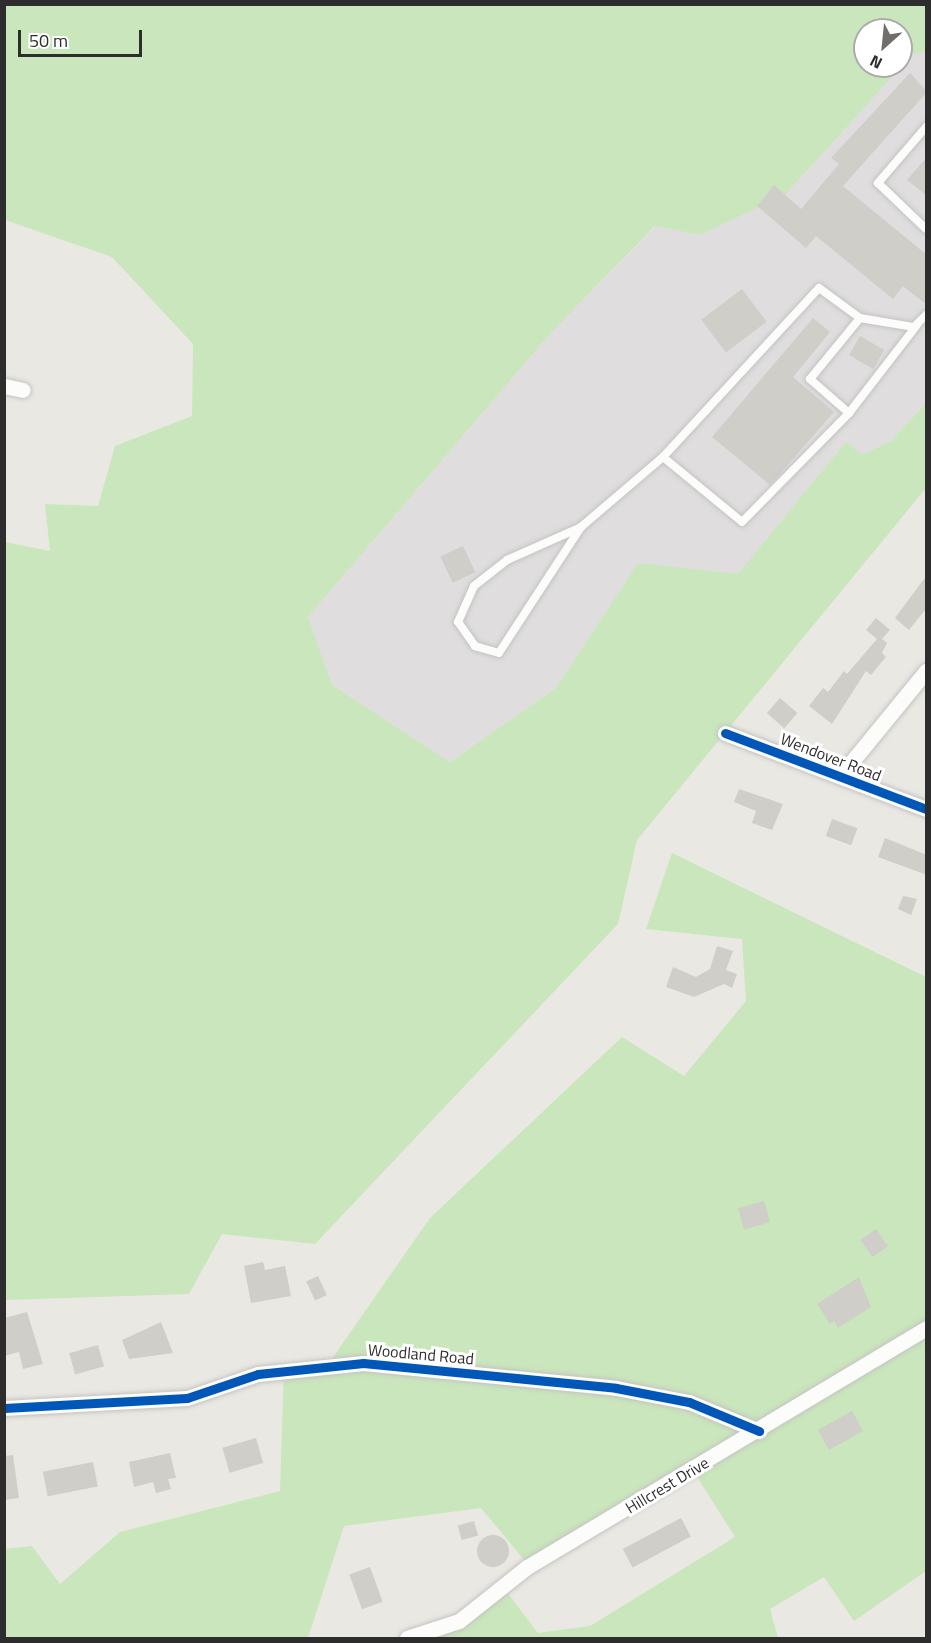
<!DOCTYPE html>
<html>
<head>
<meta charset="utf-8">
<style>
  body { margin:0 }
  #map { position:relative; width:931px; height:1643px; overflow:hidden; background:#eae8e2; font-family:"Titillium Web",sans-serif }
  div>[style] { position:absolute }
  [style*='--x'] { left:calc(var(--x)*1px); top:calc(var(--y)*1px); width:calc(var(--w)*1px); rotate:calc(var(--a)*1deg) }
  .industrial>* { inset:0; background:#dfddde }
  .green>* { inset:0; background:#cae6bc }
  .building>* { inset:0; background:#cfcec9; transform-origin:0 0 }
  .round { border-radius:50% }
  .roads { filter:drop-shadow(0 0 2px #c4c4c3) drop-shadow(0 0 2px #c4c4c3) }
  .lane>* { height:8px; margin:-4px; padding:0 4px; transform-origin:4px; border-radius:4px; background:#fcfcfb }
  .street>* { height:15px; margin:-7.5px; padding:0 7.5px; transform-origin:7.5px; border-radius:7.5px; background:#fcfcfb }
  .cycleway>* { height:9px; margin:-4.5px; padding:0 4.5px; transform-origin:4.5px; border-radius:4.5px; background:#0057b8 }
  span { translate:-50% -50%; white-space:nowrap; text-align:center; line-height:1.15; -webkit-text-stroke:6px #fff; paint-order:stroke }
  .street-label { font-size:16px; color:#2d2d2d }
  .frame { position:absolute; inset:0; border:6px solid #2d2d2d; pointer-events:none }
  .north { position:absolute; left:853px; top:18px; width:60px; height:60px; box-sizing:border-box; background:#fff; border:2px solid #ababab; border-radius:50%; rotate:207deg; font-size:16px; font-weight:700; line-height:24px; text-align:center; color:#2d2d2d }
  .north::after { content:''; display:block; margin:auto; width:21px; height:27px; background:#6f6e6c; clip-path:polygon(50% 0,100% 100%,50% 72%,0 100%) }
  .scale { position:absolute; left:18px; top:30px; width:124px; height:27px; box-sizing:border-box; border:3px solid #2d2d2d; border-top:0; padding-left:8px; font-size:18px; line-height:21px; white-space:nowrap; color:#2d2d2d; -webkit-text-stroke:4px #fff; paint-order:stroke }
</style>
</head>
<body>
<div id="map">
  <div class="industrial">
    <i style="clip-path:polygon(926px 51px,926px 403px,891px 441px,861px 456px,846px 442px,738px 575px,638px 564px,556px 688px,450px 762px,332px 685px,308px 617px,548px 336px,656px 226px,700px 235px,785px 195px,913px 54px)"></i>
  </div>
  <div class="green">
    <i style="clip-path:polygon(evenodd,5px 5px,926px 5px,926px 51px,913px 54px,785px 195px,700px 235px,655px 226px,548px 336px,308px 617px,332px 685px,450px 762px,556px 688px,638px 563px,738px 574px,846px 442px,862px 455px,891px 441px,926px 403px,926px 488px,637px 840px,618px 924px,315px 1244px,222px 1234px,189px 1294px,5px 1300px,5px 542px,50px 551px,45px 504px,98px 506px,115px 446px,192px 416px,193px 344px,112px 257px,5px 220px,5px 5px,865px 30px,901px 30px,901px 66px,865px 66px,865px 30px)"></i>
    <i style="clip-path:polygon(672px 853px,926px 977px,926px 1571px,854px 1621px,824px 1577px,770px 1609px,778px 1638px,438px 1638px,440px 1630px,502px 1586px,538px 1633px,590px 1626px,735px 1537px,694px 1472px,531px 1568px,481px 1508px,344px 1526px,308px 1638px,5px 1638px,4px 1549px,32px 1546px,60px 1584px,120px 1532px,280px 1491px,284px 1366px,331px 1360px,430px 1218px,622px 1037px,684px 1076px,746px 1001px,742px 939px,646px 929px)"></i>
  </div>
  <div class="building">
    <i style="clip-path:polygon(910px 73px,927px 92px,843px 186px,927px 255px,927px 305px,903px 286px,893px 299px,816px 236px,806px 248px,757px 206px,774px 185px,801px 209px,839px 164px,831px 158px)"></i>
    <i style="clip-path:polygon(927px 157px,927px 196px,907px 180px)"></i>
    <i style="left:742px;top:289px;width:41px;height:51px;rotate:53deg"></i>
    <i style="clip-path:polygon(813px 318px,830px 332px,793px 377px,834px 412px,770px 485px,712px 437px)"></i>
    <i style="left:860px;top:336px;width:28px;height:22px;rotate:30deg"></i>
    <i style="left:463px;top:546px;width:29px;height:25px;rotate:65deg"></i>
    <i style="clip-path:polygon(927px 575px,925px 610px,909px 630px,895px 618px)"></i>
    <i style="clip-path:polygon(876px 618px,890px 630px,882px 639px,887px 643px,882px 653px,886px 657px,871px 675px,866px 671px,832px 724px,809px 706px,823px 688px,828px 692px,844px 671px,847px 674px,877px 639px,866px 630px)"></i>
    <i style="left:780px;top:698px;width:23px;height:20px;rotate:41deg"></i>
    <i style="clip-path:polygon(739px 789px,783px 804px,772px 830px,752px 823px,756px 811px,734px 802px)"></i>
    <i style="left:832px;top:819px;width:27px;height:18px;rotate:20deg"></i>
    <i style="clip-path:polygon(885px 838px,927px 855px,927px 875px,878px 857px)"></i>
    <i style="clip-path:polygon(903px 896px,917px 899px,911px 915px,898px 909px)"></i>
    <i style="clip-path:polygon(717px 946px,733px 951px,726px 970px,737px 974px,732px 988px,724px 984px,694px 997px,666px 987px,673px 967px,696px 977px,710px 969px)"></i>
    <i style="left:764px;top:1201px;width:22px;height:27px;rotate:74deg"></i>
    <i style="left:876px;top:1229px;width:21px;height:19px;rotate:55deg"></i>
    <i style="clip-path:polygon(263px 1262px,265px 1270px,285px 1266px,291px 1296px,251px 1303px,244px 1266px)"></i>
    <i style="left:318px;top:1276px;width:21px;height:13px;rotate:65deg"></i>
    <i style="clip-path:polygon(859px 1277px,871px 1307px,838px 1328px,834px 1321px,830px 1324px,817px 1304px)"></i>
    <i style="clip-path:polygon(27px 1312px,43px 1364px,23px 1369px,19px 1352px,4px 1356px,4px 1318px)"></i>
    <i style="clip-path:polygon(161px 1322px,173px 1353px,129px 1359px,122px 1340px)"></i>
    <i style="left:98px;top:1345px;width:22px;height:30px;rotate:74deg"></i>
    <i style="left:852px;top:1411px;width:23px;height:39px;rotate:61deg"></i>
    <i style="left:256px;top:1438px;width:26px;height:35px;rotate:74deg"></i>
    <i style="clip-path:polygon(170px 1453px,176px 1478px,168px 1479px,171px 1489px,156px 1493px,153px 1482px,134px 1487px,129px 1462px)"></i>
    <i style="clip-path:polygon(13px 1455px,19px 1498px,4px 1500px,4px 1456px)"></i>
    <i style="left:93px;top:1462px;width:25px;height:51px;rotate:79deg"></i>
    <i style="left:681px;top:1518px;width:21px;height:66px;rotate:62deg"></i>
    <i style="left:474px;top:1521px;width:15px;height:17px;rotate:74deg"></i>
    <i class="round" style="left:477px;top:1535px;width:32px;height:32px"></i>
    <i style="left:370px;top:1567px;width:37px;height:22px;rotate:70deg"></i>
  </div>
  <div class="roads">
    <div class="lane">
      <i style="--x:926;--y:127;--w:74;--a:130.6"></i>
      <i style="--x:878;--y:183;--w:66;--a:43.8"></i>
      <i style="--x:860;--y:318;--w:79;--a:129.3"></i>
      <i style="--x:810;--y:379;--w:52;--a:41.1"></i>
      <i style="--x:849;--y:413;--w:111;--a:-52.3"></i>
      <i style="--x:663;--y:457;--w:102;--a:39.4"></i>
      <i style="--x:742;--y:522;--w:153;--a:-45.5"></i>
      <i style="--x:581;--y:527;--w:150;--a:123.1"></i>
      <i style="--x:499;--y:653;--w:25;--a:-164"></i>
      <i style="--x:475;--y:646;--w:29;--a:-125"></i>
      <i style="--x:458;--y:622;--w:39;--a:-66"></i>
      <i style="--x:474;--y:586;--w:42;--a:-38.2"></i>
      <i style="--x:507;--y:560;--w:81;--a:-24"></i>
      <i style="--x:581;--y:527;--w:108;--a:-40.5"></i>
      <i style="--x:663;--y:457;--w:230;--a:-47.3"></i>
      <i style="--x:819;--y:288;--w:51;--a:36.2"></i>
      <i style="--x:860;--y:318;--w:55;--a:9.5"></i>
      <i style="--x:914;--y:327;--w:17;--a:-45"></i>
    </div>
    <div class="street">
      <i style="--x:4;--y:386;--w:19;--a:12"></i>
      <i style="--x:725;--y:733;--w:215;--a:20.7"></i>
      <i style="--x:840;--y:776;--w:136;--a:-50.7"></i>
      <i style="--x:4;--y:1408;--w:183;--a:-3.1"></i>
      <i style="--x:187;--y:1398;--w:75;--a:-18.7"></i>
      <i style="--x:258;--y:1374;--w:106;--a:-6"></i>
      <i style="--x:363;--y:1363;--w:254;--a:5.6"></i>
      <i style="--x:616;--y:1388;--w:74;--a:10.9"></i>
      <i style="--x:689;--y:1402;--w:76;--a:22.5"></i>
      <i style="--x:407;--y:1638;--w:55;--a:-18.1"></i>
      <i style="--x:459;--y:1621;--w:87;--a:-38.5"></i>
      <i style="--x:527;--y:1567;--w:465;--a:-30.9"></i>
    </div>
  </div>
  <div class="cycleway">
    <i style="--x:725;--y:733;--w:215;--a:20.7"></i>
    <i style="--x:4;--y:1408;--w:183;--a:-3.1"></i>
    <i style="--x:187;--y:1398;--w:75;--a:-18.7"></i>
    <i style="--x:258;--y:1374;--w:106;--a:-6"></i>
    <i style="--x:363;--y:1363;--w:254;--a:5.6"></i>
    <i style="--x:616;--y:1388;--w:74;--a:10.9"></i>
    <i style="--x:689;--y:1402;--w:76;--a:22.5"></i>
  </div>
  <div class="street-label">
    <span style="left:831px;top:757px;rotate:21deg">Wendover Road</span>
    <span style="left:421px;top:1354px;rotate:5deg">Woodland Road</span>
    <span style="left:667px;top:1485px;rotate:-31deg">Hillcrest Drive</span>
  </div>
  <div class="frame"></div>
  <div class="north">N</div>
  <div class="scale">50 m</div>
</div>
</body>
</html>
